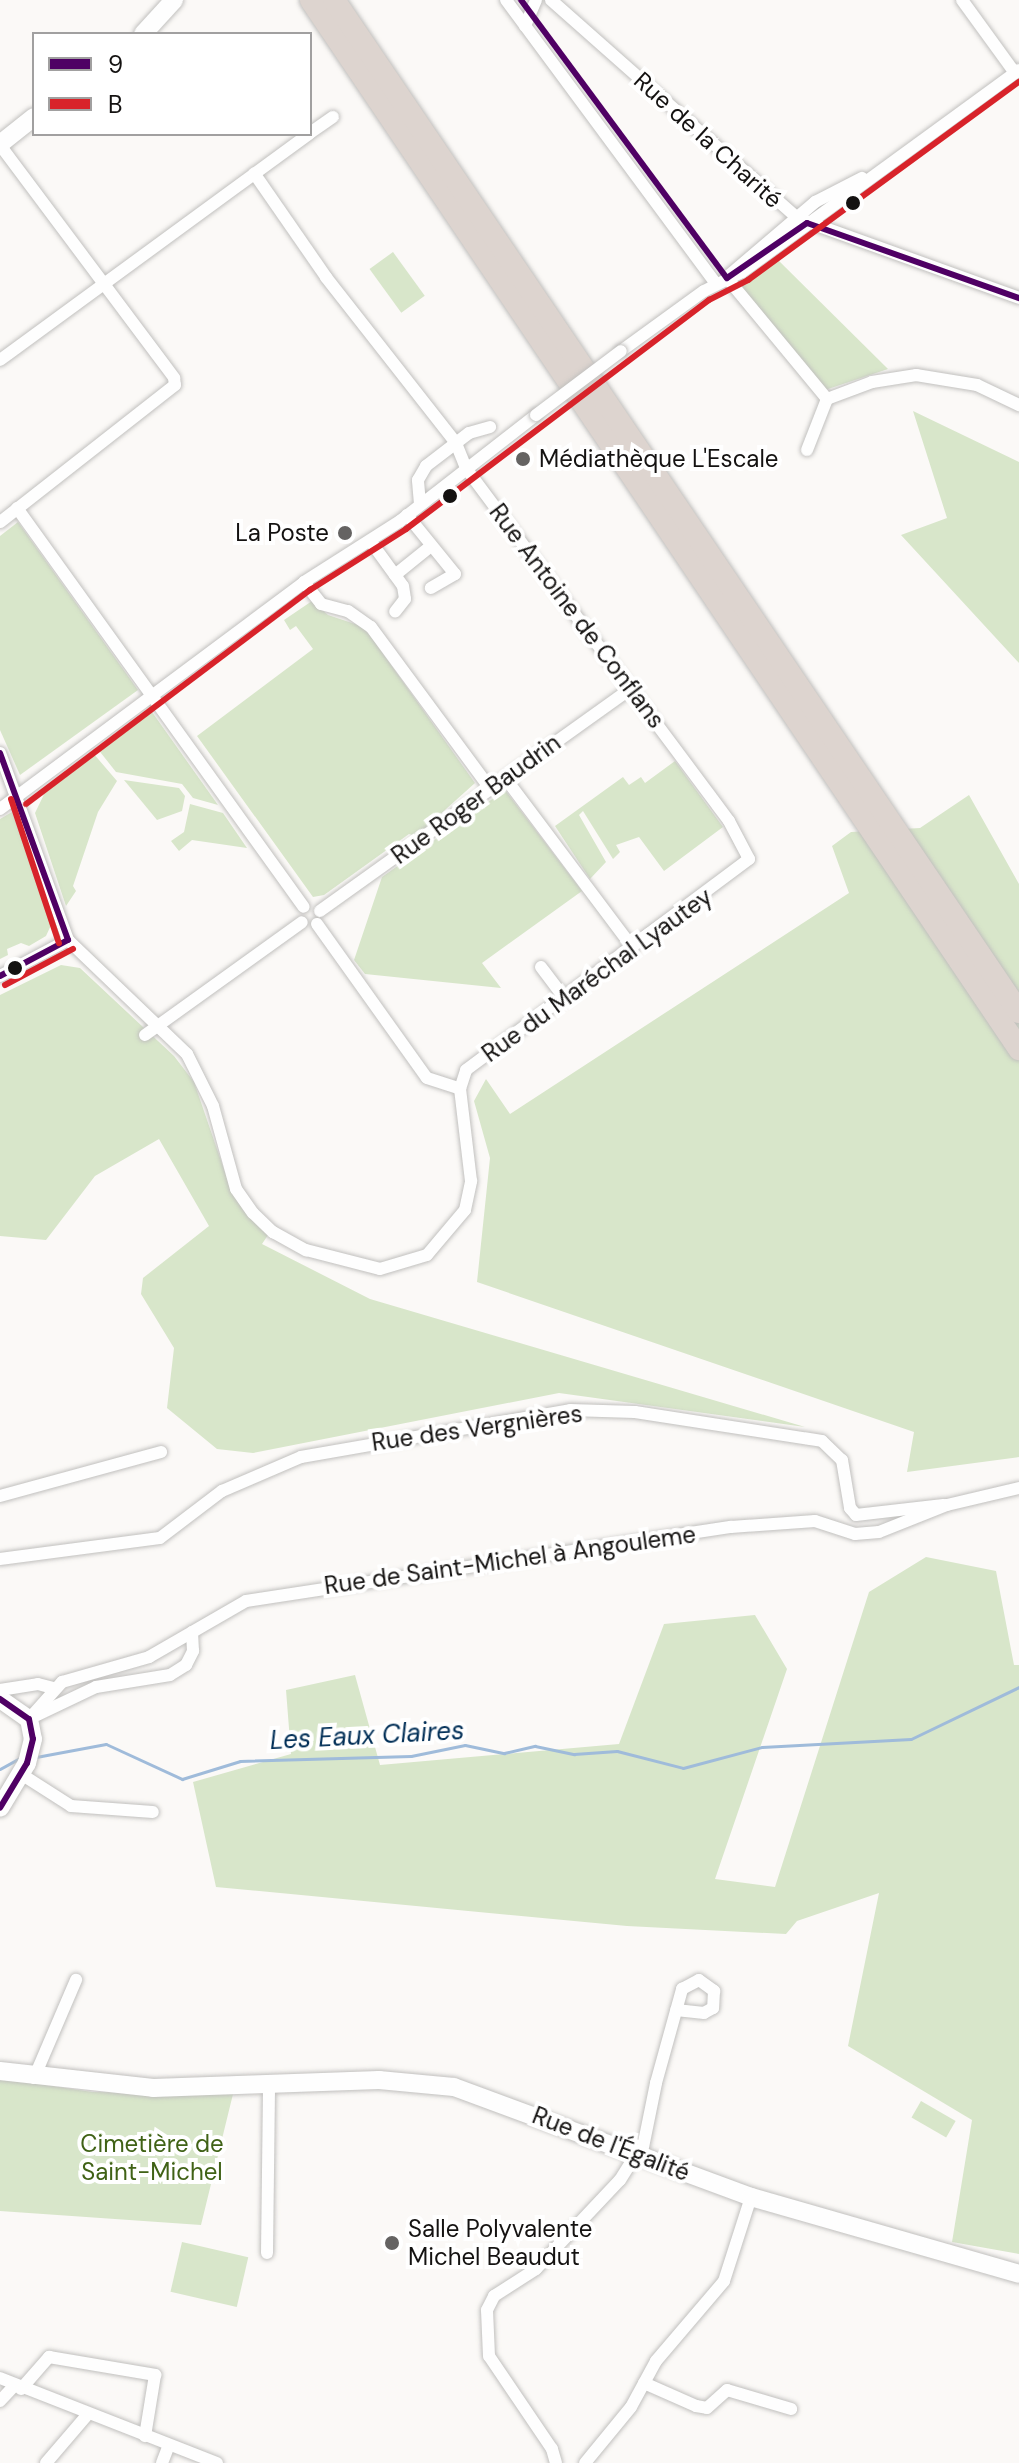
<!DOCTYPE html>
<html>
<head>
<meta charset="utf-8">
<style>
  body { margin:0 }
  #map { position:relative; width:1019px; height:2463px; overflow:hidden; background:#fbf9f7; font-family:"DM Sans",sans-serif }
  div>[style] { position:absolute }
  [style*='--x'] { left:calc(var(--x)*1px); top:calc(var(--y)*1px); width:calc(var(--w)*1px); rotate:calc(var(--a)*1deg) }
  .green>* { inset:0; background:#d8e6ca; transform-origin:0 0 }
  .stream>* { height:3px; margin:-1.5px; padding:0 1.5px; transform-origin:1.5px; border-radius:1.5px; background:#9fbbda }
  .roads { filter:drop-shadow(0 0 2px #c1c0be) drop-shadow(0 0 2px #c1c0be) }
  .street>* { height:12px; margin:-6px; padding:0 6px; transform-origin:6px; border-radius:6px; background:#fefefe }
  .secondary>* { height:18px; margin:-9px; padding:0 9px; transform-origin:9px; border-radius:9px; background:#fefefe }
  .highway>* { height:22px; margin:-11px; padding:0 11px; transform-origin:11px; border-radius:11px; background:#ddd4cf }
  .bridges { filter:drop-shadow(0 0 2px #c1c0be) drop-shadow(0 0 2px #c1c0be) }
  .street-bridge>* { height:12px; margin:-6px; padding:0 6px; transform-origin:6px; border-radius:6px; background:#fefefe }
  .bus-1>* { height:6px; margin:-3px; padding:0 3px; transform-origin:3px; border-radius:3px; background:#4f0064 }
  .bus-2>* { height:6px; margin:-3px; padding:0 3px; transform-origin:3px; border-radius:3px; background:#d8232a }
  .dots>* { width:22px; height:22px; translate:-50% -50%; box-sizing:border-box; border:4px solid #fff; border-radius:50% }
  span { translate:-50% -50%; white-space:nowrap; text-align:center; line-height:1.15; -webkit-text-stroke:8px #fff; paint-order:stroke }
  .street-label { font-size:24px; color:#141211 }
  .poi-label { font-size:24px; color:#141211 }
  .left { translate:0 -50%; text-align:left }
  .right { translate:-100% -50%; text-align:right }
  .park-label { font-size:24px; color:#406216 }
  .water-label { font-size:26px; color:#002e56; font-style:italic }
  .legend { position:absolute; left:32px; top:32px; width:280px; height:104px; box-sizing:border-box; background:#fff; border:2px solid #a1a0a0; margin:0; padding:10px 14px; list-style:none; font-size:24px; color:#141211 }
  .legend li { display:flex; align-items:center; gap:16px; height:40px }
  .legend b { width:40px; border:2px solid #a1a0a0 }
</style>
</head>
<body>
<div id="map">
  <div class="green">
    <i style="left:393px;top:252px;width:54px;height:29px;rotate:54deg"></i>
    <i style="clip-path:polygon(775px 257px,888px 369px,825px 390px,739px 284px)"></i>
    <i style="clip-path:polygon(913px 411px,1019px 462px,1019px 663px,901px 535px,947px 518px)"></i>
    <i style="clip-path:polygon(18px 522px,138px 690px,20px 775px,0 730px,0 536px)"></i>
    <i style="clip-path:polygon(312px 601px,328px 615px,364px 627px,475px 783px,416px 836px,409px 834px,324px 895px,313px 897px,197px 736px,313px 649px,296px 626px,290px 630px,284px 620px)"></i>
    <i style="clip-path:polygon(148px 710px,152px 712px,218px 805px,193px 798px,182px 784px,116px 772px,97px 748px)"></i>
    <i style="clip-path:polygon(93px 753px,117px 781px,98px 812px,73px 886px,76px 891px,66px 906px,35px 813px,49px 784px)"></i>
    <i style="clip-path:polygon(675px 761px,723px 827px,664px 871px,639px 837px,616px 845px,620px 852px,613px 859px,583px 811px,579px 815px,606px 862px,590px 879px,555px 826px,623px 777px,629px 785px,641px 777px,645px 783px)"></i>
    <i style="clip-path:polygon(124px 780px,179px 788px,185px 796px,182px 811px,157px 820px)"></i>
    <i style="clip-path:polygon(505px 790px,582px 891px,482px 963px,501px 988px,365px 974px,354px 960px,382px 877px)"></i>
    <i style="clip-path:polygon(969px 795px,1019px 884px,1019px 1457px,907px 1472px,914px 1432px,477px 1282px,490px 1158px,474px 1101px,486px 1079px,510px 1114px,849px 893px,832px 846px,851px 832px,920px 828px)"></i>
    <i style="clip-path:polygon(190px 804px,223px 813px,247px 848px,192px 840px,179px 851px,171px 841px,184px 832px)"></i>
    <i style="clip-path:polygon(12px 812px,52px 923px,46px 936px,29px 946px,21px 943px,7px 949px,8px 955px,0 959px,0 819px)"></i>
    <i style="clip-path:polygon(61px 965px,80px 968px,174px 1056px,194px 1082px,229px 1184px,243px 1210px,268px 1235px,262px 1244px,370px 1299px,805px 1427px,559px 1393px,253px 1453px,217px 1449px,167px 1408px,174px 1348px,141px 1294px,143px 1278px,209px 1226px,159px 1139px,95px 1176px,46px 1240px,0 1236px,0 995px)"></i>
    <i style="clip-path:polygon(926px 1557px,996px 1571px,1014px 1665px,1019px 1665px,1019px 2254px,952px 2242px,972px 2120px,848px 2046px,879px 1893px,797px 1921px,786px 1934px,627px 1926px,216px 1887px,193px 1782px,291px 1754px,286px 1690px,355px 1675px,380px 1765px,619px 1744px,664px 1624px,755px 1615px,787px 1669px,715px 1879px,775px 1887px,869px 1592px)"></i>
    <i style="clip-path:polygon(0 2078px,92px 2092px,233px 2094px,201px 2225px,0 2211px)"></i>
    <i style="left:921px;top:2101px;width:40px;height:19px;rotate:30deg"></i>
    <i style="left:182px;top:2242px;width:68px;height:51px;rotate:13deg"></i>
  </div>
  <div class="stream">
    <i style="--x:36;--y:1757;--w:71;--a:-10.5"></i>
    <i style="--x:106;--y:1744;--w:84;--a:24.7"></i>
    <i style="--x:182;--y:1779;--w:61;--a:-17.2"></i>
    <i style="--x:240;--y:1761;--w:171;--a:-1.7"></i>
    <i style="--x:411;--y:1756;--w:55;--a:-11.5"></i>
    <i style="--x:465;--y:1745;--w:40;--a:12"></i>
    <i style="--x:504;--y:1753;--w:32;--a:-13"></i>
    <i style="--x:535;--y:1746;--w:40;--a:12"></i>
    <i style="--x:574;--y:1754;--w:43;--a:-4"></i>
    <i style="--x:617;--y:1751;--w:68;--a:14.4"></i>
    <i style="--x:683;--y:1768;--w:82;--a:-14.9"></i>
    <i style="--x:762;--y:1747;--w:149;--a:-3.1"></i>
    <i style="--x:911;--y:1739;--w:120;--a:-25.7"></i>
    <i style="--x:0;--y:1769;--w:23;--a:-29"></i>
  </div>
  <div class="roads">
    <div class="street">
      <i style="--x:506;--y:0;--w:353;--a:53.5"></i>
      <i style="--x:551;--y:0;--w:329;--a:41.5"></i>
      <i style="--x:797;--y:218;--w:236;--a:19.8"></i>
      <i style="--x:962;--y:0;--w:90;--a:54"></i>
      <i style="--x:525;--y:26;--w:28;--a:-67"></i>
      <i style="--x:310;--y:133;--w:28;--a:-35"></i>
      <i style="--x:0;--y:145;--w:291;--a:53.2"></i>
      <i style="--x:174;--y:378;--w:7;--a:82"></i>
      <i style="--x:175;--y:385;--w:222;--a:141.9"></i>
      <i style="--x:727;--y:277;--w:116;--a:-40.4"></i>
      <i style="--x:815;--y:202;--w:53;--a:-27.1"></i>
      <i style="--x:727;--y:278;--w:157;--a:50.4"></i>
      <i style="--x:621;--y:351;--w:102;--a:-35.9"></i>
      <i style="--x:704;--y:291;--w:42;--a:-26.6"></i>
      <i style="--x:742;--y:272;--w:343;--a:-36.1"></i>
      <i style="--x:0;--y:360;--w:383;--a:-36.2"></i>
      <i style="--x:827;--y:399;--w:48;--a:-20.7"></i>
      <i style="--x:872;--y:382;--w:45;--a:-9"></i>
      <i style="--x:916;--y:375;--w:62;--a:9.3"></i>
      <i style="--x:977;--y:385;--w:47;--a:25.5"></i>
      <i style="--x:807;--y:450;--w:55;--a:-68.6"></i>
      <i style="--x:420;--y:504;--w:24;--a:-95"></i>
      <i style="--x:418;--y:480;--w:16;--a:-60"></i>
      <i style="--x:426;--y:466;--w:54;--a:-37.5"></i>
      <i style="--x:469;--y:433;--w:22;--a:-16"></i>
      <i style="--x:17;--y:508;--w:491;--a:54.3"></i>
      <i style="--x:407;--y:515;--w:76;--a:50.9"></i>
      <i style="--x:455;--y:574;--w:28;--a:150"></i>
      <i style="--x:371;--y:542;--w:54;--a:54"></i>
      <i style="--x:403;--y:586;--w:13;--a:81"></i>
      <i style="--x:405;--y:599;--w:16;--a:128"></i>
      <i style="--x:395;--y:575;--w:46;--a:-38.9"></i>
      <i style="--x:304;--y:582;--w:28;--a:52"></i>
      <i style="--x:321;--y:604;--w:28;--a:15"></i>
      <i style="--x:348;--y:611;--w:28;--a:35"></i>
      <i style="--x:371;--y:627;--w:199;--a:53.6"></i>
      <i style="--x:0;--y:753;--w:199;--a:70"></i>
      <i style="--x:68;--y:940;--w:165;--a:43.8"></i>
      <i style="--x:187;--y:1054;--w:58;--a:63.4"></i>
      <i style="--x:213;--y:1106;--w:86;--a:74.5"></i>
      <i style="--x:236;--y:1189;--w:29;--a:55"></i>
      <i style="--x:253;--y:1213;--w:28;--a:44"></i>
      <i style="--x:273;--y:1232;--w:38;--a:29"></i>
      <i style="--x:306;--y:1250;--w:76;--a:14.4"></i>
      <i style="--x:380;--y:1269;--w:49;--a:-16.6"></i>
      <i style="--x:427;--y:1255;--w:59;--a:-49.8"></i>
      <i style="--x:465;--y:1210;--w:30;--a:-78"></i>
      <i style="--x:471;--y:1181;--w:93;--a:-96.8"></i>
      <i style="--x:460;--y:1089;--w:20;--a:-72"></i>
      <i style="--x:466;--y:1070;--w:353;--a:-36.7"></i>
      <i style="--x:749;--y:859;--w:43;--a:-117.8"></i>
      <i style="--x:729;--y:821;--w:440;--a:-126.7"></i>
      <i style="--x:466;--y:468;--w:27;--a:-112"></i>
      <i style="--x:456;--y:443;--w:211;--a:-128.1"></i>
      <i style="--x:326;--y:277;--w:126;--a:-124.7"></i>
      <i style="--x:506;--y:779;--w:211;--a:53.1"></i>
      <i style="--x:0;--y:809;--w:379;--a:-36.7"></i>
      <i style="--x:304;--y:582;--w:114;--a:-32.4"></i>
      <i style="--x:400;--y:521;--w:172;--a:-37.9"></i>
      <i style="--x:320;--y:911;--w:383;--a:-35.6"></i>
      <i style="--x:317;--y:924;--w:189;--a:54.5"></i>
      <i style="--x:427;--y:1078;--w:35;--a:18"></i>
      <i style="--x:541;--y:967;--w:40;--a:53"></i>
      <i style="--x:0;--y:976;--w:77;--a:-27.9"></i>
      <i style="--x:145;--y:1035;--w:193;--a:-35.7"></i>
      <i style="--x:0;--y:1496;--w:167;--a:-15.3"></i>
      <i style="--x:0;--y:1559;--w:161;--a:-7.5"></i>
      <i style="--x:160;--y:1538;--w:78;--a:-37.2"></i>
      <i style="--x:222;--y:1491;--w:86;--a:-23.3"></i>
      <i style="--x:301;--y:1457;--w:273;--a:-9.9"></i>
      <i style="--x:570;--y:1410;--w:65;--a:1.8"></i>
      <i style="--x:635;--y:1412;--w:189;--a:8.8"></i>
      <i style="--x:822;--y:1441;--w:28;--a:44"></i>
      <i style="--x:842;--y:1460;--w:49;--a:80.5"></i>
      <i style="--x:850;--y:1508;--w:9;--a:49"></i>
      <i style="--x:856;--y:1515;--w:88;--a:-6.6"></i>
      <i style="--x:0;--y:1690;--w:38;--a:-9"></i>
      <i style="--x:38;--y:1684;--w:16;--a:15"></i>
      <i style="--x:37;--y:1715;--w:65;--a:-25.4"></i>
      <i style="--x:96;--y:1687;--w:75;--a:-9.2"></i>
      <i style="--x:170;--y:1675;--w:19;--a:-32"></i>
      <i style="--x:186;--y:1665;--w:16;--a:-63"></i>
      <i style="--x:193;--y:1651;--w:19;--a:-93"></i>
      <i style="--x:29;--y:1719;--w:50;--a:-48.3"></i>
      <i style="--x:62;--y:1682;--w:91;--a:-16"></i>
      <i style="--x:149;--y:1657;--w:112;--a:-30"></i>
      <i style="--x:246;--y:1601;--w:491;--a:-8.7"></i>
      <i style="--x:731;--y:1527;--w:84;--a:-4.1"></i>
      <i style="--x:815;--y:1521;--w:42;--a:18"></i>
      <i style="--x:855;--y:1534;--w:24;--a:-5"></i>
      <i style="--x:879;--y:1532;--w:73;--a:-21.7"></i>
      <i style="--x:947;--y:1505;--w:74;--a:-13.3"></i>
      <i style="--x:21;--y:1774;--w:59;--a:32.6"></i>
      <i style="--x:71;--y:1806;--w:82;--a:4.2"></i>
      <i style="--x:34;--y:2078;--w:107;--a:-66.8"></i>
      <i style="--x:641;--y:2157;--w:76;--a:-78.5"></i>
      <i style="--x:656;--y:2083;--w:98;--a:-74.5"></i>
      <i style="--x:682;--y:1989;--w:19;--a:-28"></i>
      <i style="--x:699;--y:1980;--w:19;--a:36"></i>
      <i style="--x:714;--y:1991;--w:17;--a:93"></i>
      <i style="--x:713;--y:2008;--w:10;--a:151"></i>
      <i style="--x:704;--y:2013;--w:28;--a:-174"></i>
      <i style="--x:267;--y:2253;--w:168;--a:-89.3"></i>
      <i style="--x:0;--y:2378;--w:233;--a:21.4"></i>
      <i style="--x:644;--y:2383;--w:57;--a:23.9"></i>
      <i style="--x:696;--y:2406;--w:11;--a:10"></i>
      <i style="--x:707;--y:2408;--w:27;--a:-42"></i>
      <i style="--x:727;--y:2390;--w:67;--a:16.5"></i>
      <i style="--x:21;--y:2389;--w:43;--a:-48.8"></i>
      <i style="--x:49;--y:2357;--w:108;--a:9.6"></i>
      <i style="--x:155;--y:2375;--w:62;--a:99.3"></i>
      <i style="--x:0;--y:2401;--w:21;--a:-47"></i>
      <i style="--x:46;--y:2463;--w:65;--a:-49.4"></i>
      <i style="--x:162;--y:2463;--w:19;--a:-69"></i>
      <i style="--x:556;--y:2463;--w:15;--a:-106"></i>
      <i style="--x:552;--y:2449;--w:112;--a:-124.1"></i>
      <i style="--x:489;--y:2356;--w:46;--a:-92.5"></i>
      <i style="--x:487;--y:2310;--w:16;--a:-63"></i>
      <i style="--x:494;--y:2296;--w:50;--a:-32.7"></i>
      <i style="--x:536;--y:2269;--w:122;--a:-46.7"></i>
      <i style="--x:620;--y:2180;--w:31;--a:-58"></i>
      <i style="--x:585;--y:2463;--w:72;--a:-50.6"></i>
      <i style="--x:631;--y:2407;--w:52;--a:-61.5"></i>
      <i style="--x:656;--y:2361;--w:105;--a:-49.6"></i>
      <i style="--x:724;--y:2281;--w:88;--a:-72.2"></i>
    </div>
    <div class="secondary">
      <i style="--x:143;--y:34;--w:46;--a:-47.6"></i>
      <i style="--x:0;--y:144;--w:43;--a:-38.5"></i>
      <i style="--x:0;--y:1699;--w:35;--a:35"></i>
      <i style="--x:29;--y:1719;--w:20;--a:79"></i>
      <i style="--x:33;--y:1739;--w:25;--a:104"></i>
      <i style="--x:27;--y:1763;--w:52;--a:121"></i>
      <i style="--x:0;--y:2071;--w:154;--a:6.3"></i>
      <i style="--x:153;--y:2088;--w:226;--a:-2"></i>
      <i style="--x:379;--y:2080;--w:75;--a:5.3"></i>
      <i style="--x:454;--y:2087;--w:317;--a:20.3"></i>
      <i style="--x:751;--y:2197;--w:279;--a:16"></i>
    </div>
    <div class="highway">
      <i style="--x:311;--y:0;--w:1266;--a:55.98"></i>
      <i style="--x:334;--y:0;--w:1222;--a:55.91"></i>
    </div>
  </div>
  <div class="bridges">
    <div class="street-bridge">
      <i style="--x:536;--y:415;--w:106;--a:-37"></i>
    </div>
  </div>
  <div class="bus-1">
    <i style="--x:521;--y:0;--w:346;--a:53.5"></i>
    <i style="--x:807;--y:223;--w:225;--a:19.5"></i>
    <i style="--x:727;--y:278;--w:97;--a:-34.5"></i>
    <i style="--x:0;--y:753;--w:199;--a:70"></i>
    <i style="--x:0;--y:976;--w:77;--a:-27.9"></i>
    <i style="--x:0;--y:1699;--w:35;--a:35"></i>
    <i style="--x:29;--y:1719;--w:20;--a:79"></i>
    <i style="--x:33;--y:1739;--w:25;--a:104"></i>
    <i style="--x:27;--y:1763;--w:52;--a:121"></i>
  </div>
  <div class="bus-2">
    <i style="--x:11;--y:799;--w:152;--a:71.6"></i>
    <i style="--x:26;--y:804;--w:356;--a:-37"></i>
    <i style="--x:310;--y:590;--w:114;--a:-32.4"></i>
    <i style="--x:406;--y:529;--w:380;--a:-37.1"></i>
    <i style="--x:709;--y:300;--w:44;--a:-27.1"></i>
    <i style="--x:748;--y:280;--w:336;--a:-36.2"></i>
    <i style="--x:5;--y:985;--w:77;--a:-27.9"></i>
  </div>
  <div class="dots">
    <i style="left:853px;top:203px;background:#141211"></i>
    <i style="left:523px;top:459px;background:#656362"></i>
    <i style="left:450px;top:496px;background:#141211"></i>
    <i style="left:345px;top:533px;background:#656362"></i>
    <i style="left:15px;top:968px;background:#141211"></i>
    <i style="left:392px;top:2243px;background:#656362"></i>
  </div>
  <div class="street-label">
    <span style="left:708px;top:140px;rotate:42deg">Rue de la Charité</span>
    <span style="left:577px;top:616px;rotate:53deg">Rue Antoine de Conflans</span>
    <span style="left:476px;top:799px;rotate:-36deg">Rue Roger Baudrin</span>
    <span style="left:597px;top:975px;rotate:-36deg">Rue du Maréchal Lyautey</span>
    <span style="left:477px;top:1428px;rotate:-8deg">Rue des Vergnières</span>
    <span style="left:510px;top:1560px;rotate:-8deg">Rue de Saint-Michel à Angouleme</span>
    <span style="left:611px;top:2144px;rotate:21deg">Rue de l'Égalité</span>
  </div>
  <div class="poi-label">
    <span class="left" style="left:539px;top:459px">Médiathèque L'Escale</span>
    <span class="right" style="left:329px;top:533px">La Poste</span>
    <span class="left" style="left:408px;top:2243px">Salle Polyvalente<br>Michel Beaudut</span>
  </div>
  <div class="park-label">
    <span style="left:152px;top:2158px">Cimetière de<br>Saint-Michel</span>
  </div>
  <div class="water-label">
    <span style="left:367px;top:1736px;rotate:-3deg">Les Eaux Claires</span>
  </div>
  <ul class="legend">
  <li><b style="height:10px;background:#4f0064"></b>9</li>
  <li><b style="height:10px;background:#d8232a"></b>B</li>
  </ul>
</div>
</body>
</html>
